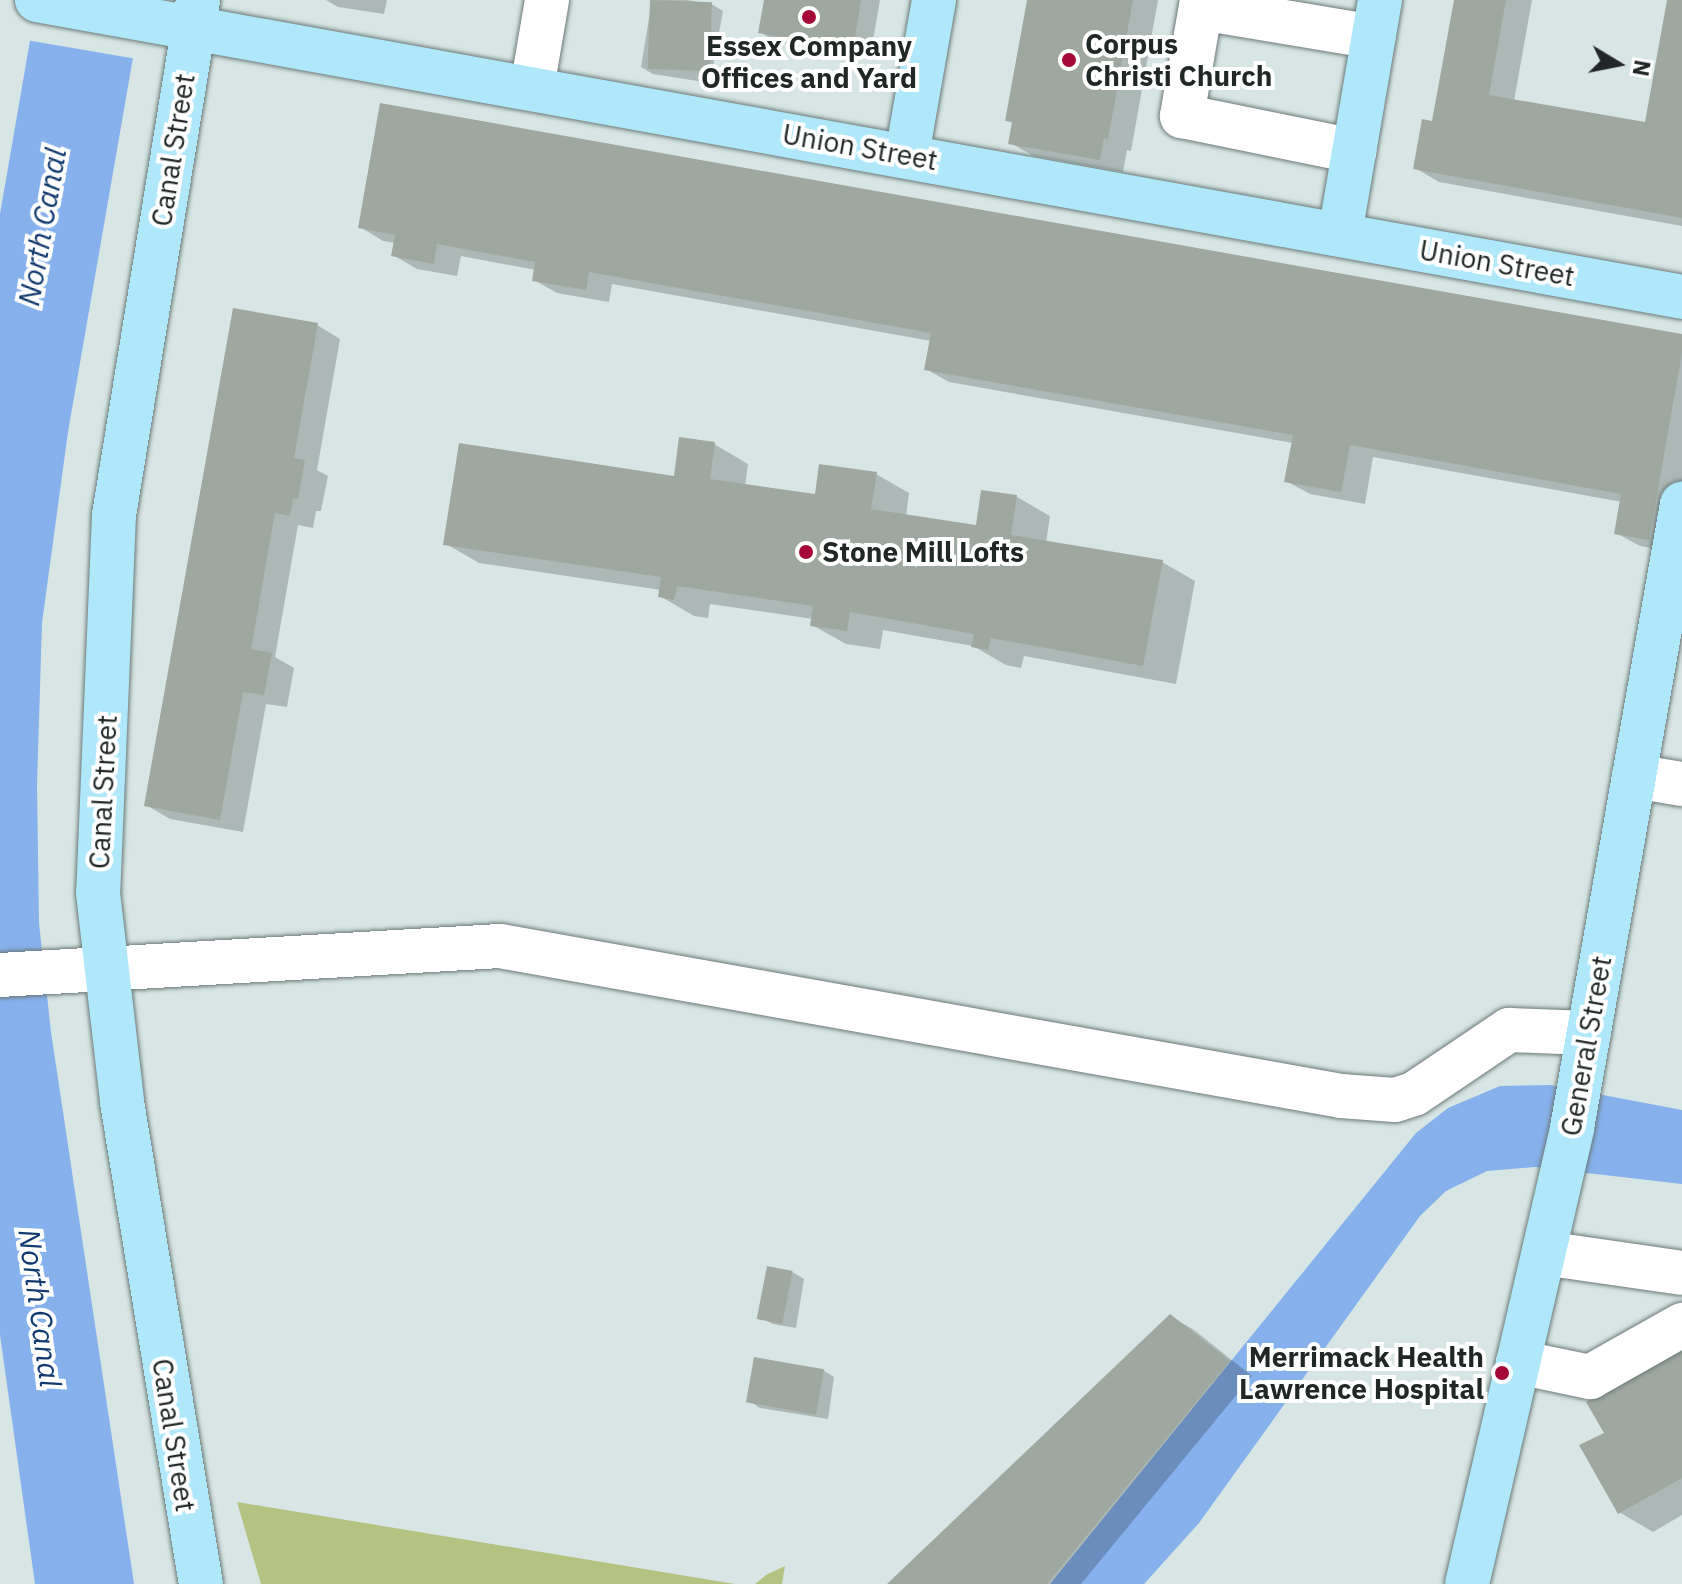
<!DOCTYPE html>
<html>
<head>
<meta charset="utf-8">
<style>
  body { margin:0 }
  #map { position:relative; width:1682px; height:1584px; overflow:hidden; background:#d7e6e4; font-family:"IBM Plex Sans",sans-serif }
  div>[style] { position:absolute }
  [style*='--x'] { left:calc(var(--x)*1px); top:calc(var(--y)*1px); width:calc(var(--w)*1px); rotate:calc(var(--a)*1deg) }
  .green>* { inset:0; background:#b4c282 }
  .water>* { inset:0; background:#86b1ed }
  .pier>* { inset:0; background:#d7e6e4 }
  .shadow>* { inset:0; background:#0003 }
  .building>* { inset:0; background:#9ea8a0; transform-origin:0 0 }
  .roads { filter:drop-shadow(0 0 2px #6c7a78) drop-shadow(0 0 2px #6c7a78) }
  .minor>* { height:44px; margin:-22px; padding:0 22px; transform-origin:22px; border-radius:22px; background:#fff }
  .major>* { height:44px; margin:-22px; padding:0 22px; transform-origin:22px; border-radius:22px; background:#b0e8fb }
  .dots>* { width:22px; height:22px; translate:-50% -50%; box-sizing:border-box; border:4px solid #fff; border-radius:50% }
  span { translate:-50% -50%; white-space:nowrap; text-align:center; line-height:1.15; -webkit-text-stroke:8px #fff; paint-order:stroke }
  .poi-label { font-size:28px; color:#212726; font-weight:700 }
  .left { translate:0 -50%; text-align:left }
  .right { translate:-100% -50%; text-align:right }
  .street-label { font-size:28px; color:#212726 }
  .water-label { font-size:30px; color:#113a6f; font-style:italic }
  .north { position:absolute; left:1578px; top:24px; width:80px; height:80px; -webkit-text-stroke:6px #fff; paint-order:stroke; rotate:100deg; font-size:22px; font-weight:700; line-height:32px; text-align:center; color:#212726 }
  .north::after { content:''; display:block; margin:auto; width:28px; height:36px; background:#212726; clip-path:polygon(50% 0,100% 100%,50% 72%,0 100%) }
</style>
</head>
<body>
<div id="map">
  <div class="green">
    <i style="clip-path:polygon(237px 1502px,735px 1584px,261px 1584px)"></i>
    <i style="clip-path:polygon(785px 1566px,782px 1584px,755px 1584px,766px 1575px)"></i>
  </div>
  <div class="water">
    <i style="clip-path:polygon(37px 0,143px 0,68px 432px,42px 623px,37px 785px,39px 923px,51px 1032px,134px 1584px,35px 1584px,0 1335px,0 214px)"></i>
    <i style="clip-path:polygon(1550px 1085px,1682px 1110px,1682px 1184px,1535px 1167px,1487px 1171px,1446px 1191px,1420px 1216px,1199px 1523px,1144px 1584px,1050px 1584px,1416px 1133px,1448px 1108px,1500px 1086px)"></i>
  </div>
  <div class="pier">
    <i style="clip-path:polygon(33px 0,147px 0,137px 59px,26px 40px)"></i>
  </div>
  <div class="shadow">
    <i style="clip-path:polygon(326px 0,387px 0,384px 14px,338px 7px)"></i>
    <i style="clip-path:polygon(652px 0,687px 0,711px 4px,723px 11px,710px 83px,653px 74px,641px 67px)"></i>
    <i style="clip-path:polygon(766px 0,880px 0,870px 58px,777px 42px,760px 32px)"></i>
    <i style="clip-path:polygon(1029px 0,1158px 0,1131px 151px,1127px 150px,1123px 172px,1034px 156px,1010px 143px,1014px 124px,1008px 120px)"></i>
    <i style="clip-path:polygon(1456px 0,1532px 0,1514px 101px,1647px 124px,1669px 0,1682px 0,1682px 226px,1439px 182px,1415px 168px,1434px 123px)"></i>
    <i style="clip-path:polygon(360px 227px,1682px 336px,1682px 495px,1672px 552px,1640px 546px,1616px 533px,1622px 502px,1373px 457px,1365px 504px,1310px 494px,1286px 481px,1293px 443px,949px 382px,926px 369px,931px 341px,612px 284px,609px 302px,557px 293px,534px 280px,536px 270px,461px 256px,457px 276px,417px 269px,393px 255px,395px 243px,383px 241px)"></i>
    <i style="clip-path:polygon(317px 325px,340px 339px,317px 470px,328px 476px,321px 511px,316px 511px,313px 528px,298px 525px,275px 657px,294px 668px,287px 707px,266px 704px,243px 832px,170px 819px,146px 805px)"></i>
    <i style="clip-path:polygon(714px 444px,748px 464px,745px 486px,817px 497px,876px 474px,909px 493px,906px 516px,978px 527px,1017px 497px,1050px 516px,1046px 543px,1162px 562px,1195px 581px,1176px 684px,1024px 656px,1021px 668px,1006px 665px,973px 646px,883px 630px,880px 649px,846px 644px,812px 625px,813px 619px,710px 604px,708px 618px,694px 616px,660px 596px,661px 590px,479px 563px,446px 544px,675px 478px)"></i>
    <i style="clip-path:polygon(792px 1272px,804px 1279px,796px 1328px,773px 1324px,761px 1318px)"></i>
    <i style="clip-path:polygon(1170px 1316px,1194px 1330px,1252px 1376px,1081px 1584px,890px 1584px)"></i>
    <i style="clip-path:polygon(1682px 1349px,1682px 1515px,1653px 1532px,1619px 1512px,1607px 1433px)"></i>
    <i style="clip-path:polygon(823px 1370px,834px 1377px,828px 1419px,760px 1408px,749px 1401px)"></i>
  </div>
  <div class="building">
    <i style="left:650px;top:0;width:62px;height:69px;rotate:2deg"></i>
    <i style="clip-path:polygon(764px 0,861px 0,853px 50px,758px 33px)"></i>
    <i style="clip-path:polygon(1027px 0,1133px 0,1108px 139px,1104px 138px,1100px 160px,1008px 144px,1012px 122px,1005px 121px)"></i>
    <i style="clip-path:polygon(1454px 0,1506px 0,1489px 95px,1645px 122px,1667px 0,1682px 0,1682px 218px,1413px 169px,1422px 119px,1432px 121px)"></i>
    <i style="clip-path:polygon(380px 103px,1682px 334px,1682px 353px,1649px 540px,1614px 534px,1621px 494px,1350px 445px,1341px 492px,1284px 482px,1293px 435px,924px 370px,931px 333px,589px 272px,586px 290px,532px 281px,535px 262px,437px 244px,434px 264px,391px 256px,395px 235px,358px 228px)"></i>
    <i style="clip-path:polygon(233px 308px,318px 323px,294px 458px,305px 460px,298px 499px,293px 499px,290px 516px,275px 513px,251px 649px,272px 653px,264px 695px,243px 692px,220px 820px,144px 806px)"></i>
    <i style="clip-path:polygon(679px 437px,715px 442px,710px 479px,815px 494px,819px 464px,877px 472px,871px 509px,976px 525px,981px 490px,1017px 495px,1011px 535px,1163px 560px,1143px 666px,991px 638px,988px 650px,971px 647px,974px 634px,850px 612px,847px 631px,810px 626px,813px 606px,677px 586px,674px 600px,658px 597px,661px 577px,443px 545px,459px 443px,674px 476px)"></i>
    <i style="left:767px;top:1266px;width:26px;height:54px;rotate:11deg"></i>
    <i style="clip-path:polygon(1170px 1314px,1230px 1361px,1047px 1584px,887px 1584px)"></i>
    <i style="clip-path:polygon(1682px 1347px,1682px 1478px,1618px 1514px,1579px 1445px,1604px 1433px,1586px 1402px)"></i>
    <i style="left:754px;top:1357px;width:71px;height:46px;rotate:10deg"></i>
  </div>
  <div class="roads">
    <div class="minor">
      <i style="--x:1202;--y:0;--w:118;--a:99.8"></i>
      <i style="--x:1182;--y:116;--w:176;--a:11.5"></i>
      <i style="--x:1201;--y:8;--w:175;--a:9.5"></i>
      <i style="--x:532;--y:88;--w:89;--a:-80.3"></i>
      <i style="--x:1634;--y:776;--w:49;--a:9.5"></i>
      <i style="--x:0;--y:975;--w:501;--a:-3.32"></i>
      <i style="--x:500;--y:946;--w:854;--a:10.11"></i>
      <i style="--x:1341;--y:1096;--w:54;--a:4.2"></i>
      <i style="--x:1395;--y:1100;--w:20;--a:-18"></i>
      <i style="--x:1414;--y:1094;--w:115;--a:-34"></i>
      <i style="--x:1509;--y:1030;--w:80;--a:2.1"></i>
      <i style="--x:1544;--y:1253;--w:139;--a:8.2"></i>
      <i style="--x:1518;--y:1362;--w:74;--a:11.8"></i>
      <i style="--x:1590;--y:1377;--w:106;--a:-29.5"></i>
    </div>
    <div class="major">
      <i style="--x:37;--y:0;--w:1672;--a:10.23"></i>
      <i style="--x:198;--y:0;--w:522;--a:99.26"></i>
      <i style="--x:114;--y:515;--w:378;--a:92.4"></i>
      <i style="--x:98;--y:893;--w:210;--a:83.4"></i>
      <i style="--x:122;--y:1102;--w:488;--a:80.7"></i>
      <i style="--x:907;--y:155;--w:157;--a:-80.1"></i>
      <i style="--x:1340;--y:234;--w:237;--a:-80.3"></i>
      <i style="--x:1467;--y:1584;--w:468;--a:-77"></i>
      <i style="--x:1572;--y:1128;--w:634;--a:-80"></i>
    </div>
  </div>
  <div class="dots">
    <i style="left:809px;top:17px;background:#a50938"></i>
    <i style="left:1069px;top:60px;background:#a50938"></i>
    <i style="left:806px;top:552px;background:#a50938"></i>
    <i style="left:1502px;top:1373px;background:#a50938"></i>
  </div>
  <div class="poi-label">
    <span class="left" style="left:1085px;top:60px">Corpus<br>Christi Church</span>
    <span style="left:809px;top:62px">Essex Company<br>Offices and Yard</span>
    <span class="left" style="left:822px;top:552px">Stone Mill Lofts</span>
    <span class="right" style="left:1484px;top:1373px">Merrimack Health<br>Lawrence Hospital</span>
  </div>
  <div class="street-label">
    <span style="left:860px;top:147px;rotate:10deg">Union Street</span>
    <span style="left:173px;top:150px;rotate:-81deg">Canal Street</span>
    <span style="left:1497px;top:263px;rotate:10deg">Union Street</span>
    <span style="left:103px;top:792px;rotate:-87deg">Canal Street</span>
    <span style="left:1586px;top:1046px;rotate:-80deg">General Street</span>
    <span style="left:174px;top:1435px;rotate:81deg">Canal Street</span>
  </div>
  <div class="water-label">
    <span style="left:42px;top:227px;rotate:-80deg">North Canal</span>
    <span style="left:40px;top:1308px;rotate:82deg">North Canal</span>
  </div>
  <div class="north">N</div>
</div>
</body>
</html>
